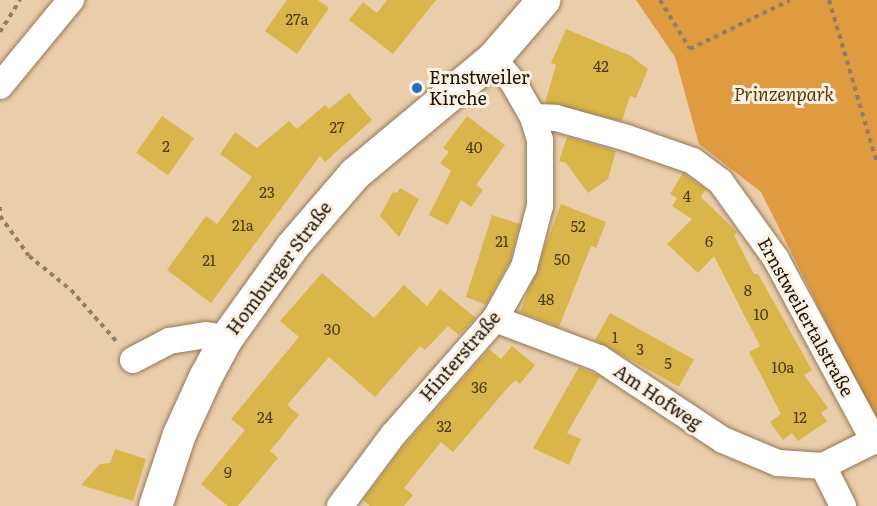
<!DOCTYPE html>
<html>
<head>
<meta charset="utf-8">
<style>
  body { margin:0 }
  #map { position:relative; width:877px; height:506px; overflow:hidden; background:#eacdaa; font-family:Literata,serif }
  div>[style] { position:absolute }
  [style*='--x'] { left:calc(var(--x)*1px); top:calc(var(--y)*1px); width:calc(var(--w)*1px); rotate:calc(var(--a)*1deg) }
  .green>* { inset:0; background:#de9b40 }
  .building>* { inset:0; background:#d9b649; transform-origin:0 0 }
  .path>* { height:4px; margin-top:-2px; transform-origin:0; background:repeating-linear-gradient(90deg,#937e65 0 4.5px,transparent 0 9px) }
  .roads { filter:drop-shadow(0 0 2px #937858) drop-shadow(0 0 2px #937858) }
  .street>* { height:26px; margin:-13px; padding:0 13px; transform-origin:13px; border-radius:13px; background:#fff }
  .secondary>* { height:33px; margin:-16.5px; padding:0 16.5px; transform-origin:16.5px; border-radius:16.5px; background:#fff }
  .dots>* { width:16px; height:16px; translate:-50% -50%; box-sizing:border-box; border:3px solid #fdf1e3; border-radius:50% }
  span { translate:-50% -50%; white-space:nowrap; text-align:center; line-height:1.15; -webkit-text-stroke:6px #fdf1e3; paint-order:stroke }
  .number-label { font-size:15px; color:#4b3b17 }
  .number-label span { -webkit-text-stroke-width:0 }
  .poi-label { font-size:18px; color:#1c1206 }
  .left { translate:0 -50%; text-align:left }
  .park-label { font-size:18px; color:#5b3a05; font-style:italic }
  .street-label { font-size:18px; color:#1c1206 }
</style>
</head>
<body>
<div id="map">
  <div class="green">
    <i style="clip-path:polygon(636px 0,877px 0,877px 424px,761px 192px,699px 144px,675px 57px)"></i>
  </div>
  <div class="building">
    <i style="clip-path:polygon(287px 0,318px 0,329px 8px,297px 54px,265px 31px)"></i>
    <i style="clip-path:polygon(387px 0,436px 0,393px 54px,349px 20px,363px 2px,377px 13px)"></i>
    <i style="clip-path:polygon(566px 29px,631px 56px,648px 69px,636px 98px,630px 96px,622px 121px,545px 103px,556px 65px,551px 63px)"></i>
    <i style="clip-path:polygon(349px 93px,372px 120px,325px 162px,320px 156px,211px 303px,167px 270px,206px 216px,217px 224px,252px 177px,220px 154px,235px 132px,257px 148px,289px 121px,297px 129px,325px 105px,329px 109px)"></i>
    <i style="left:162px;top:116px;width:39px;height:45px;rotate:35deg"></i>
    <i style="clip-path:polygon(467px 116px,505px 145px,476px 185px,483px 190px,471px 207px,461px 200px,448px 225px,429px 215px,451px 171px,440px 163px,449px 152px,443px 148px)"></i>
    <i style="clip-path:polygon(567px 137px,616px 151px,608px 179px,588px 193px,566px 163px,559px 161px)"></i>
    <i style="clip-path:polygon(683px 173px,706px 189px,701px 197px,737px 232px,734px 235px,754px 274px,758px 274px,812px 370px,804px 375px,828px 408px,821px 413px,827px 421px,798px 441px,792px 433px,783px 440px,770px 422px,781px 414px,749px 352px,760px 346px,714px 256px,698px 273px,667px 244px,692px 219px,672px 206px,677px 198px,670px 194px)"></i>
    <i style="clip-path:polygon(400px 188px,419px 199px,399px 237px,380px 216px,393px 192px,397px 193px)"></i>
    <i style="clip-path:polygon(561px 204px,606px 222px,596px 248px,591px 246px,559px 327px,520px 312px)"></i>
    <i style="clip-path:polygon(492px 215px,520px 224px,510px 261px,486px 305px,466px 297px)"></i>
    <i style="clip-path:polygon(322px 273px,374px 318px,404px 285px,427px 306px,440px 289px,476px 318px,459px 335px,448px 326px,425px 350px,420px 346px,375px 397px,329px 357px,287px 405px,299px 415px,270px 451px,278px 458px,238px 506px,228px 506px,201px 484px,245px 430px,231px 419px,299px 337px,280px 321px)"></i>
    <i style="left:610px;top:313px;width:96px;height:31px;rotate:29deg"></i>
    <i style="clip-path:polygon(512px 346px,535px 365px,520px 384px,516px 380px,510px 385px,453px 452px,441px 442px,404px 488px,413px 495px,404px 506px,370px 506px,363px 500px,405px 444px,489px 349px,501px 359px)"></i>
    <i style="clip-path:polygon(579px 367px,600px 376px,567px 433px,581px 439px,569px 465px,533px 448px)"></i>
    <i style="clip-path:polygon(115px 449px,146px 459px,133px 501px,81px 485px,100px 464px,110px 463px)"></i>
  </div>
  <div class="path">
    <i style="--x:660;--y:0;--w:57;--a:58.5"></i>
    <i style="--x:690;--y:49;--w:111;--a:-26.1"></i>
    <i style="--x:829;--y:0;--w:170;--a:73.6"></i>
    <i style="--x:0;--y:32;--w:38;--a:-58"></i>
    <i style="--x:0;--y:207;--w:9;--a:90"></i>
    <i style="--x:0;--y:216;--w:49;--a:54.1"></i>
    <i style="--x:29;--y:256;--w:54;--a:39"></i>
    <i style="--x:71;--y:290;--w:69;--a:48.5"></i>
  </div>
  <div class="roads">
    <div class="street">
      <i style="--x:0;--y:86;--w:112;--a:-50.5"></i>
      <i style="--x:533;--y:117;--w:23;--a:2"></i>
      <i style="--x:556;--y:118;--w:74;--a:15.7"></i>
      <i style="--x:627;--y:138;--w:70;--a:19.2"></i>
      <i style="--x:693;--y:161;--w:34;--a:37"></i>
      <i style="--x:720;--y:181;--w:96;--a:54.3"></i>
      <i style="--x:776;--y:259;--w:207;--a:61.7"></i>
      <i style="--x:495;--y:319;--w:111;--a:20.6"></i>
      <i style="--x:599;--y:358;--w:149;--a:33.5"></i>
      <i style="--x:723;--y:440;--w:60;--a:22.7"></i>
      <i style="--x:778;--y:463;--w:45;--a:3.8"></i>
      <i style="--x:823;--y:466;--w:60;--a:-26.6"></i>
      <i style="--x:133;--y:360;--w:41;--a:-27.8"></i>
      <i style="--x:169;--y:341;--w:37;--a:-9"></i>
      <i style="--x:206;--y:335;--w:20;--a:9"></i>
      <i style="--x:823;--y:466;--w:45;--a:63.4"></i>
      <i style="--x:340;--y:506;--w:89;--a:-53.3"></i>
      <i style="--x:393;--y:435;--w:154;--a:-48.7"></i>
      <i style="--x:495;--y:319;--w:60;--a:-60.9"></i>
      <i style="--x:524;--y:267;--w:63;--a:-75.3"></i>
      <i style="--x:540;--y:206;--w:66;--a:-90"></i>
      <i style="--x:540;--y:140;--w:24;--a:-107"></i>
      <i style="--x:533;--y:117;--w:40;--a:-119.7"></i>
      <i style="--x:513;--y:82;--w:31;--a:-130"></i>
    </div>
    <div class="secondary">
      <i style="--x:155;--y:506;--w:76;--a:-71.6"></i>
      <i style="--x:179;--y:434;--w:63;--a:-65.5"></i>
      <i style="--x:205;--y:377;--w:44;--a:-61.7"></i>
      <i style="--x:226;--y:338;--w:113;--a:-54.3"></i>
      <i style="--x:292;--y:246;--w:96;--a:-49.2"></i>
      <i style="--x:355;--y:173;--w:180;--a:-39.8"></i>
      <i style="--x:493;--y:58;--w:77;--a:-49.2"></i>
    </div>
  </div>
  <div class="dots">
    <i style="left:417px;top:88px;background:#1f72c1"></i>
  </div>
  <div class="number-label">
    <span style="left:297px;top:19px">27a</span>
    <span style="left:601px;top:66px">42</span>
    <span style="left:337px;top:127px">27</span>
    <span style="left:166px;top:146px">2</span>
    <span style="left:474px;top:147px">40</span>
    <span style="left:267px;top:192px">23</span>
    <span style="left:687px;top:196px">4</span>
    <span style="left:243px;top:225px">21a</span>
    <span style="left:578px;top:226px">52</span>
    <span style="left:502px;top:241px">21</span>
    <span style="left:709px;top:241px">6</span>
    <span style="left:562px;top:259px">50</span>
    <span style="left:209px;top:260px">21</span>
    <span style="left:748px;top:290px">8</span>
    <span style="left:546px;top:299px">48</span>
    <span style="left:761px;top:314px">10</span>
    <span style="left:332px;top:329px">30</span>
    <span style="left:615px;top:337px">1</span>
    <span style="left:640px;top:349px">3</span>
    <span style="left:668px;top:363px">5</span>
    <span style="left:783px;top:367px">10a</span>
    <span style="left:479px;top:387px">36</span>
    <span style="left:265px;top:417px">24</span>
    <span style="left:800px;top:417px">12</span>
    <span style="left:444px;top:426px">32</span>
    <span style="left:228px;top:472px">9</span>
  </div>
  <div class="poi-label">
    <span class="left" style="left:429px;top:88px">Ernstweiler<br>Kirche</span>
  </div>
  <div class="park-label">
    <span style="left:784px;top:94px">Prinzenpark</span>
  </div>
  <div class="street-label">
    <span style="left:279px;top:268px;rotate:-53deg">Homburger Straße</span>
    <span style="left:806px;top:317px;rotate:61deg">Ernstweilertalstraße</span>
    <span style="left:460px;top:356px;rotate:-49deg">Hinterstraße</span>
    <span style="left:658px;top:397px;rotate:34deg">Am Hofweg</span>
  </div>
</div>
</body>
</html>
